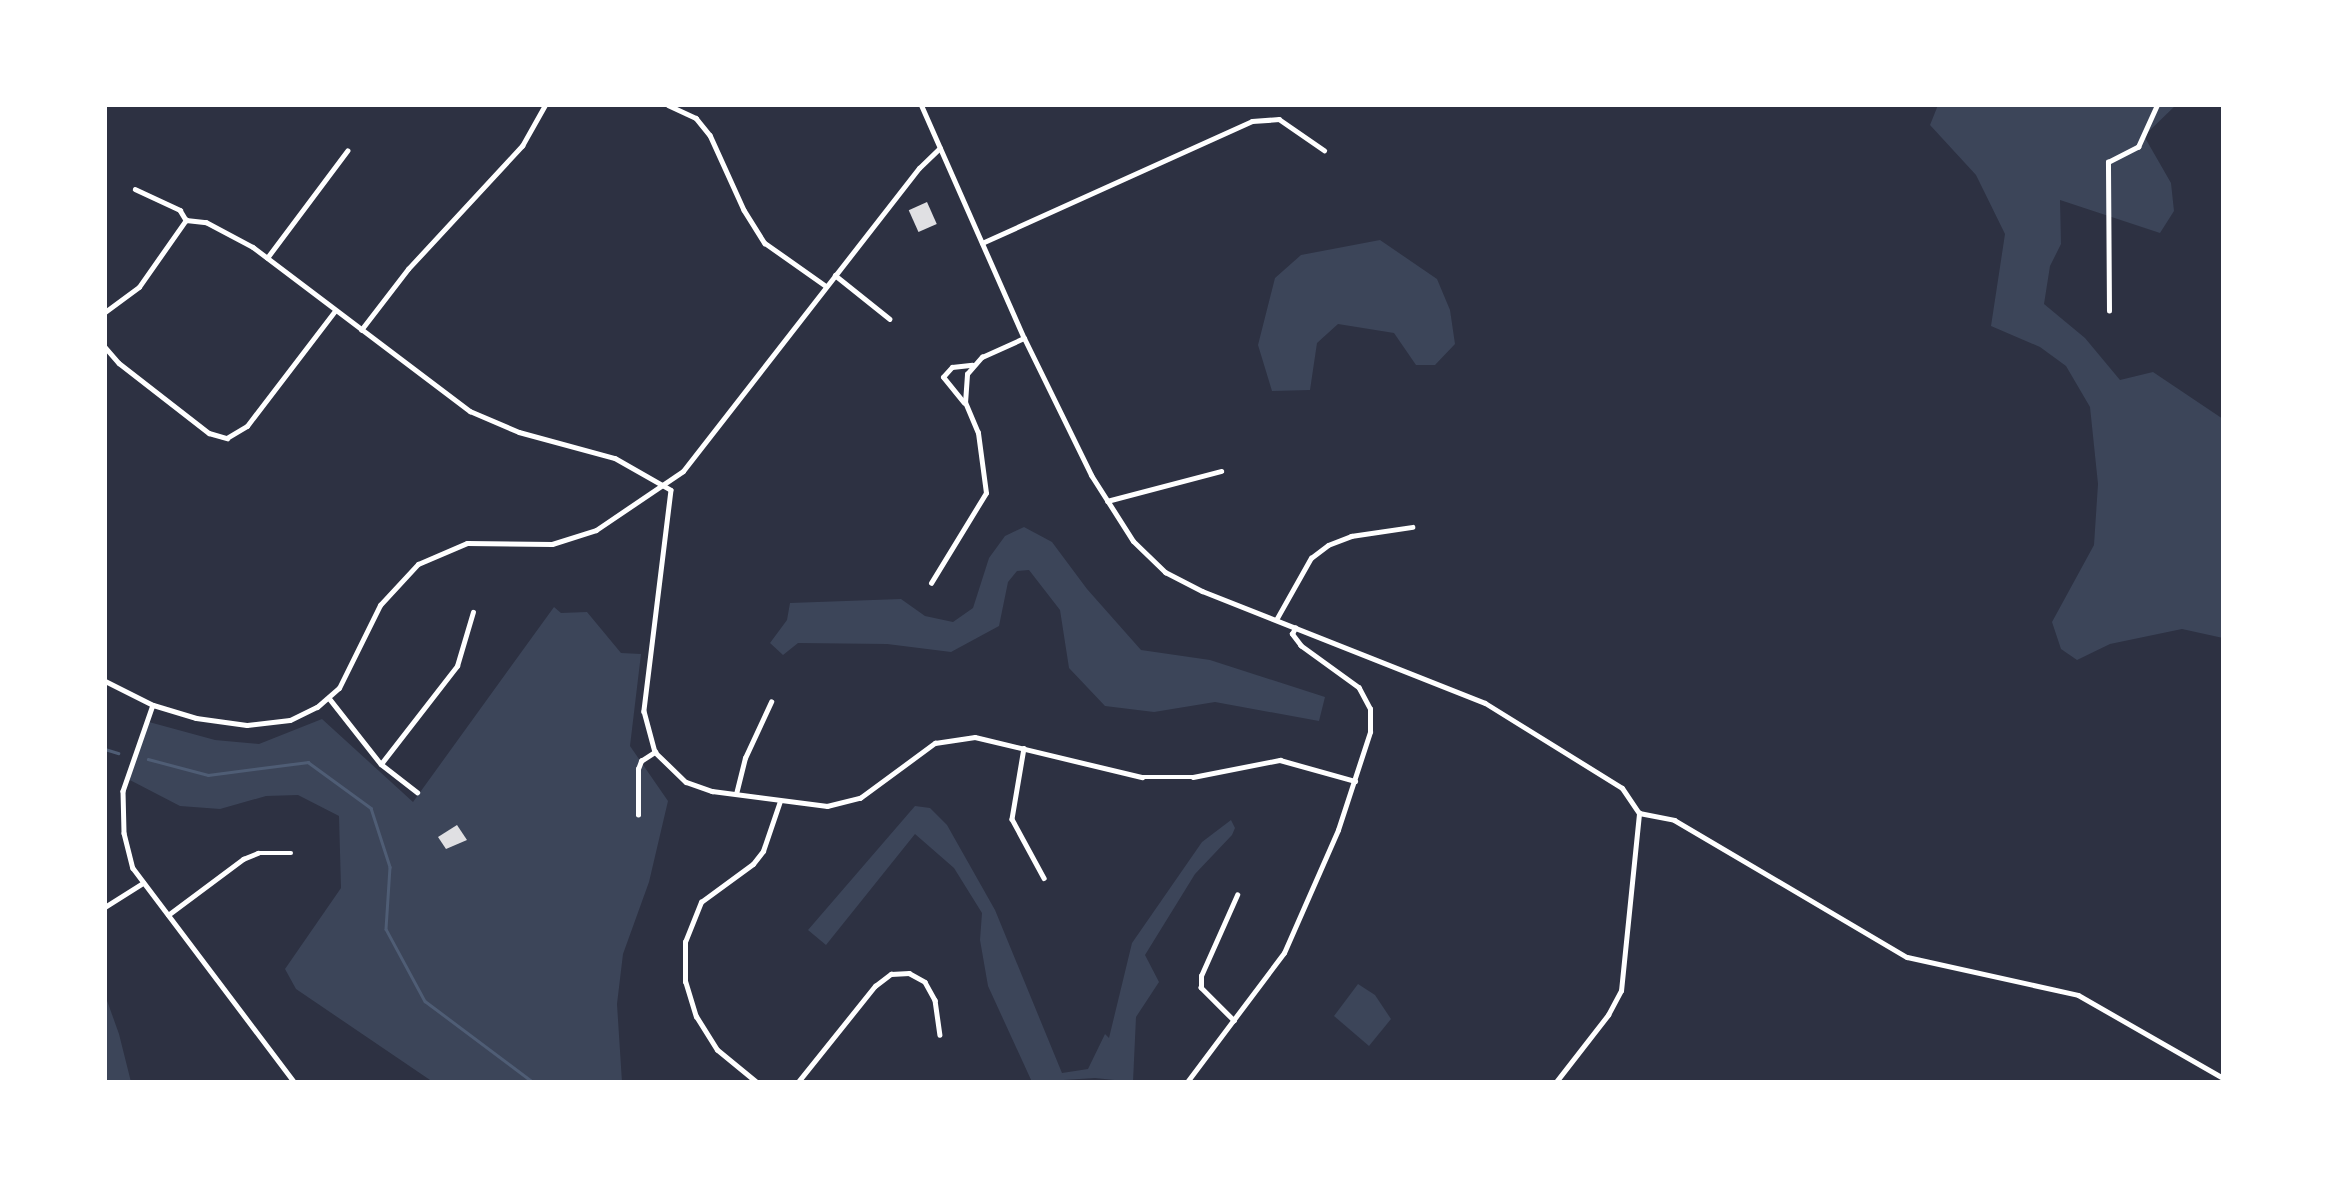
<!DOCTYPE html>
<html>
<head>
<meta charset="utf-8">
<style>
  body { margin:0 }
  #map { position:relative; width:2328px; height:1187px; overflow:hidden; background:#2d3142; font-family:"Alegreya Sans",sans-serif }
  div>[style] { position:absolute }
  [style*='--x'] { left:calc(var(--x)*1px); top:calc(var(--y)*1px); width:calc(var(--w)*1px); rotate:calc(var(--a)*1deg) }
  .green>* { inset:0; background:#3c4559 }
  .stream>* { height:2.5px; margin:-1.25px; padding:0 1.25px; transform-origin:1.25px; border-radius:1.25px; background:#4f5d75 }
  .building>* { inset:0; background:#e0e0e3; transform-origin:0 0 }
  .minor>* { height:4.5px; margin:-2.25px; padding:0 2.25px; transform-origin:2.25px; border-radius:2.25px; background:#fff }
  .tertiary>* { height:5px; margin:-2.5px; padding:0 2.5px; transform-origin:2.5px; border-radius:2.5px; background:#fff }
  span { translate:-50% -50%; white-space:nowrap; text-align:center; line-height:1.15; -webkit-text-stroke:7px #fff; paint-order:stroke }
  .frame { position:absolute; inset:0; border:107px solid #fff; pointer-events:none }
</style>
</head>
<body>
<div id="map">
  <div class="green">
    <i style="clip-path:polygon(1938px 105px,2176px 105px,2144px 136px,2171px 183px,2174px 211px,2160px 233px,2060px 200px,2061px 244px,2050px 266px,2044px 304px,2085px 338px,2120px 380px,2153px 372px,2223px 419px,2223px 638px,2182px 629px,2110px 644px,2077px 660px,2061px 649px,2052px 622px,2094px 545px,2098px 484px,2090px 407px,2066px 366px,2040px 347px,1991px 326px,2005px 234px,1976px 175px,1930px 125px)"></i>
    <i style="clip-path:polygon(1380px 240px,1437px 279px,1450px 310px,1455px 344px,1435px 365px,1416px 365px,1394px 333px,1338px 324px,1317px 343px,1310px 390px,1272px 391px,1258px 345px,1275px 278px,1301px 255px)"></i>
    <i style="clip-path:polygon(1024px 527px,1052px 542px,1087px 589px,1141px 650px,1210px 660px,1325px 697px,1319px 721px,1215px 702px,1154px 712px,1105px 706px,1069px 668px,1060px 610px,1029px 570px,1017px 571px,1008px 582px,999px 626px,951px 652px,887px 644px,798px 643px,783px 655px,770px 643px,787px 620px,790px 603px,901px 599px,925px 616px,953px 622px,973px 608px,989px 558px,1005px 536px)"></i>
    <i style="clip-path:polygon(554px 607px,561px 613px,587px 612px,621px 653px,641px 654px,630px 746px,668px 801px,649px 882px,623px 954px,617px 1004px,622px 1082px,433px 1082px,296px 989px,285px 969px,341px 888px,339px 816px,298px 795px,266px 796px,220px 809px,180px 806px,126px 778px,149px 722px,215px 740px,259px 744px,322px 719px,413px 802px)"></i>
    <i style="clip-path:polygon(915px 806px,930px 808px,947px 825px,995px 910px,1062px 1073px,1088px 1069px,1105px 1034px,1109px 1038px,1132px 943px,1202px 842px,1231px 820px,1235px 828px,1232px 835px,1195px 874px,1145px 955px,1159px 982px,1136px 1017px,1133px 1082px,1095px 1078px,1032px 1082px,988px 986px,980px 940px,982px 913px,954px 868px,915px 834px,826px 945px,808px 930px)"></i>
    <i style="clip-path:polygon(1358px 984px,1375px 995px,1391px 1019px,1369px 1046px,1334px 1016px)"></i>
    <i style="clip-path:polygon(105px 995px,119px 1034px,131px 1082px,105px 1082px)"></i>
  </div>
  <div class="stream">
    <i style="--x:105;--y:749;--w:14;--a:17"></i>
    <i style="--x:148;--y:759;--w:62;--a:14.9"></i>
    <i style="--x:208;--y:775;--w:101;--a:-7.4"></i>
    <i style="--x:308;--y:762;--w:78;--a:36.1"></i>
    <i style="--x:371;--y:808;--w:62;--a:72.1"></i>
    <i style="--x:390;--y:867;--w:62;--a:93.7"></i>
    <i style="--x:386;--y:929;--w:82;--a:61.6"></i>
    <i style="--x:425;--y:1001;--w:135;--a:36.9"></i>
  </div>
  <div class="building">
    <i style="left:927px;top:202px;width:24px;height:20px;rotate:66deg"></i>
    <i style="clip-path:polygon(457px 825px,467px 840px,446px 849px,438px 837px)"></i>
  </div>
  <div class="minor">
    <i style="--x:668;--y:105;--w:31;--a:25"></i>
    <i style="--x:696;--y:118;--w:22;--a:51"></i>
    <i style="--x:710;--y:135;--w:82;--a:65.6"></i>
    <i style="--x:744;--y:210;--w:39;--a:58"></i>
    <i style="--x:765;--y:243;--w:75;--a:35.2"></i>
    <i style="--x:135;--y:189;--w:50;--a:25"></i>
    <i style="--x:180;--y:210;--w:12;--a:59"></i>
    <i style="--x:186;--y:220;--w:20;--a:6"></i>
    <i style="--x:206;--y:222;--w:53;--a:28"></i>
    <i style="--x:253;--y:247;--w:272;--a:37.1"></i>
    <i style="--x:470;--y:411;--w:53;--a:23.2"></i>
    <i style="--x:519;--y:432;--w:99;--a:15.2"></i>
    <i style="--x:615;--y:458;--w:64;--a:29.7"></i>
    <i style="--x:671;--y:490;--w:223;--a:97"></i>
    <i style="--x:644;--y:711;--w:42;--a:75"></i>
    <i style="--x:655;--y:752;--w:43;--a:44.1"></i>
    <i style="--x:686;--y:782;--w:28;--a:19"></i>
    <i style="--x:712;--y:791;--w:116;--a:7.4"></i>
    <i style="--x:827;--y:806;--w:34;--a:-14"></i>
    <i style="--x:860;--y:798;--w:93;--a:-36.3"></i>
    <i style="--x:935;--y:743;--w:40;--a:-8.5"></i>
    <i style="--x:975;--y:737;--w:172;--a:13.5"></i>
    <i style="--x:1142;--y:777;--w:51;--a:0"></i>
    <i style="--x:1193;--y:777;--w:89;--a:-11.1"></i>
    <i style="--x:1280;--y:760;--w:78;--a:15.6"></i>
    <i style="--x:982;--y:243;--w:296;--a:-24.3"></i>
    <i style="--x:1252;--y:121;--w:27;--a:-4"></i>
    <i style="--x:1279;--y:119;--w:55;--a:34.6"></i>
    <i style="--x:267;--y:258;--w:134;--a:-53.2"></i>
    <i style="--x:835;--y:275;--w:70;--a:38.7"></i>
    <i style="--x:2109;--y:311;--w:149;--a:-90.4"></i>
    <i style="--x:2108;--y:162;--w:34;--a:-27"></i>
    <i style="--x:2138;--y:147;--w:46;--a:-65.7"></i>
    <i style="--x:105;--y:312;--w:42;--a:-36.3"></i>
    <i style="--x:139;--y:287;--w:82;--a:-55"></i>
    <i style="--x:361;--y:330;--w:77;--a:-52.4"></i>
    <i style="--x:408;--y:269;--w:168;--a:-47.2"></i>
    <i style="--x:522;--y:146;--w:47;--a:-60.7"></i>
    <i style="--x:105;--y:347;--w:21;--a:49"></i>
    <i style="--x:119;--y:363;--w:114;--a:37.9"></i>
    <i style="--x:209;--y:433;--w:19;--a:16"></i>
    <i style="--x:227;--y:438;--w:23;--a:-31"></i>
    <i style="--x:247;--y:426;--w:145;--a:-52.6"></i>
    <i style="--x:964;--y:403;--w:33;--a:-129"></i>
    <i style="--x:943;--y:377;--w:13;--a:-48"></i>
    <i style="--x:952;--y:367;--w:20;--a:-6"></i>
    <i style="--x:1107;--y:501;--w:118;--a:-14.7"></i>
    <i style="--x:931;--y:583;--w:105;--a:-58.6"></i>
    <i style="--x:986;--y:493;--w:61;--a:-97.6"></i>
    <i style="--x:978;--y:433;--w:33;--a:-113"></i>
    <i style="--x:965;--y:403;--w:29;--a:-86"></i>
    <i style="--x:967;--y:374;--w:23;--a:-49"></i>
    <i style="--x:982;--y:357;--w:46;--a:-24.3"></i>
    <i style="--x:1276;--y:620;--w:71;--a:-60.6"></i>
    <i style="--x:1311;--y:558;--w:21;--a:-37"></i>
    <i style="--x:1328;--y:545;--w:25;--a:-21"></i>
    <i style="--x:1351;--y:536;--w:62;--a:-8.4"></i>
    <i style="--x:329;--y:698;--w:84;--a:51.8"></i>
    <i style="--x:381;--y:764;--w:46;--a:37.9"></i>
    <i style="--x:153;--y:705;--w:91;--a:109.2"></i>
    <i style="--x:123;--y:791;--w:42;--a:88.6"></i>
    <i style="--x:124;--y:833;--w:36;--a:76"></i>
    <i style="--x:133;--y:868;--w:268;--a:53"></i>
    <i style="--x:1024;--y:748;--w:72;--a:99.6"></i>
    <i style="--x:1012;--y:819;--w:67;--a:61.5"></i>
    <i style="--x:381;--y:764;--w:124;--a:-52.2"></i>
    <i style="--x:457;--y:666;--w:56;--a:-73.5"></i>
    <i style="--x:736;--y:794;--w:37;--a:-76"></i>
    <i style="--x:745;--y:758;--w:62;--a:-65.1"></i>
    <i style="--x:638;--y:815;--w:46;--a:-90"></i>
    <i style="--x:638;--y:769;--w:9;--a:-69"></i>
    <i style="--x:641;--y:761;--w:17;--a:-33"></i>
    <i style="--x:105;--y:907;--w:45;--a:-32.3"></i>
    <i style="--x:168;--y:915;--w:94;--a:-36.7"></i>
    <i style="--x:243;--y:859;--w:16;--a:-22"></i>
    <i style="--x:258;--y:853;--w:33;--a:0"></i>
    <i style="--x:1234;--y:1021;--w:47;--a:-135"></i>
    <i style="--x:1201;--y:988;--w:12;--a:-90"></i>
    <i style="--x:1201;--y:976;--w:89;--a:-66"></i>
    <i style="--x:756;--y:1082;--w:50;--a:-140.6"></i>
    <i style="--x:717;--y:1050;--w:39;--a:-122"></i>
    <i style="--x:696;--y:1017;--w:37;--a:-107"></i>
    <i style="--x:685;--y:982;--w:40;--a:-90"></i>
    <i style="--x:685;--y:942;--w:43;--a:-68.2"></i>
    <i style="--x:701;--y:902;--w:64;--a:-36.2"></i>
    <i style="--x:753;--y:864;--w:16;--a:-52"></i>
    <i style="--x:763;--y:851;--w:53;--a:-71.2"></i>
    <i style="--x:798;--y:1082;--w:123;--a:-51.3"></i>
    <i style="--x:875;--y:986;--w:20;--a:-37"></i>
    <i style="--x:891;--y:974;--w:18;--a:-3"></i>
    <i style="--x:909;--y:973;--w:18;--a:29"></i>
    <i style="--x:925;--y:982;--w:21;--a:61"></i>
    <i style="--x:935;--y:1000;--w:35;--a:82"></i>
    <i style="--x:1187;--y:1082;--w:161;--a:-53.1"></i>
    <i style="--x:1284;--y:953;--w:134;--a:-66.3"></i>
    <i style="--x:1338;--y:830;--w:103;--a:-71.9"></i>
    <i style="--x:1370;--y:732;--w:23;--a:-90"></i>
    <i style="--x:1370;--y:709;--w:24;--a:-118"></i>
    <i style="--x:1359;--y:688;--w:72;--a:-144.1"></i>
    <i style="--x:1301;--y:646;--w:15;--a:-127"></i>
    <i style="--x:1292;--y:634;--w:7;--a:-63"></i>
    <i style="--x:1556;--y:1082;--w:85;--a:-52.2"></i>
    <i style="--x:1608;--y:1015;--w:27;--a:-62"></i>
    <i style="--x:1621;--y:991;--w:179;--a:-84.2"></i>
  </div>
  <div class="tertiary">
    <i style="--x:921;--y:105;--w:255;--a:66.2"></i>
    <i style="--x:1024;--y:338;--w:153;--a:63.9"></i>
    <i style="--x:1091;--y:475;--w:78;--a:57.5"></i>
    <i style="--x:1133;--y:541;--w:45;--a:44.1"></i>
    <i style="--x:1165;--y:572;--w:42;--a:27.2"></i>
    <i style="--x:1202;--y:591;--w:304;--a:21.6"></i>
    <i style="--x:1485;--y:703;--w:161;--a:31.8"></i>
    <i style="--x:1622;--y:788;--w:30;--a:56"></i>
    <i style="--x:1639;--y:813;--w:36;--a:11"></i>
    <i style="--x:1674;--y:820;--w:270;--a:30.5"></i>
    <i style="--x:1907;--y:957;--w:175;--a:12.5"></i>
    <i style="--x:2078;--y:995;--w:167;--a:29.8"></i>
    <i style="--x:105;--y:681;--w:54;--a:26.6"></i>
    <i style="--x:153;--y:705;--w:45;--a:16.8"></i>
    <i style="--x:196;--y:718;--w:51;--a:7.8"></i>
    <i style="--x:247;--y:725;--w:43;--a:-6.6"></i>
    <i style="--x:290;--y:720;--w:30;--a:-26"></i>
    <i style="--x:317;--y:707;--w:29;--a:-41"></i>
    <i style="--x:339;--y:688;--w:93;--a:-63.7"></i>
    <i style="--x:380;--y:605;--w:56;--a:-47.2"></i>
    <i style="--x:418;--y:564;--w:53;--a:-23.2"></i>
    <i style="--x:467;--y:543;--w:85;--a:0.7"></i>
    <i style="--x:552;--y:544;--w:46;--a:-17.7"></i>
    <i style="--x:596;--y:530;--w:105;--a:-34.1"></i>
    <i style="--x:683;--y:471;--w:384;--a:-52.1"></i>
    <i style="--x:919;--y:168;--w:29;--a:-44"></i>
  </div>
  <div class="frame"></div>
</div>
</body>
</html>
